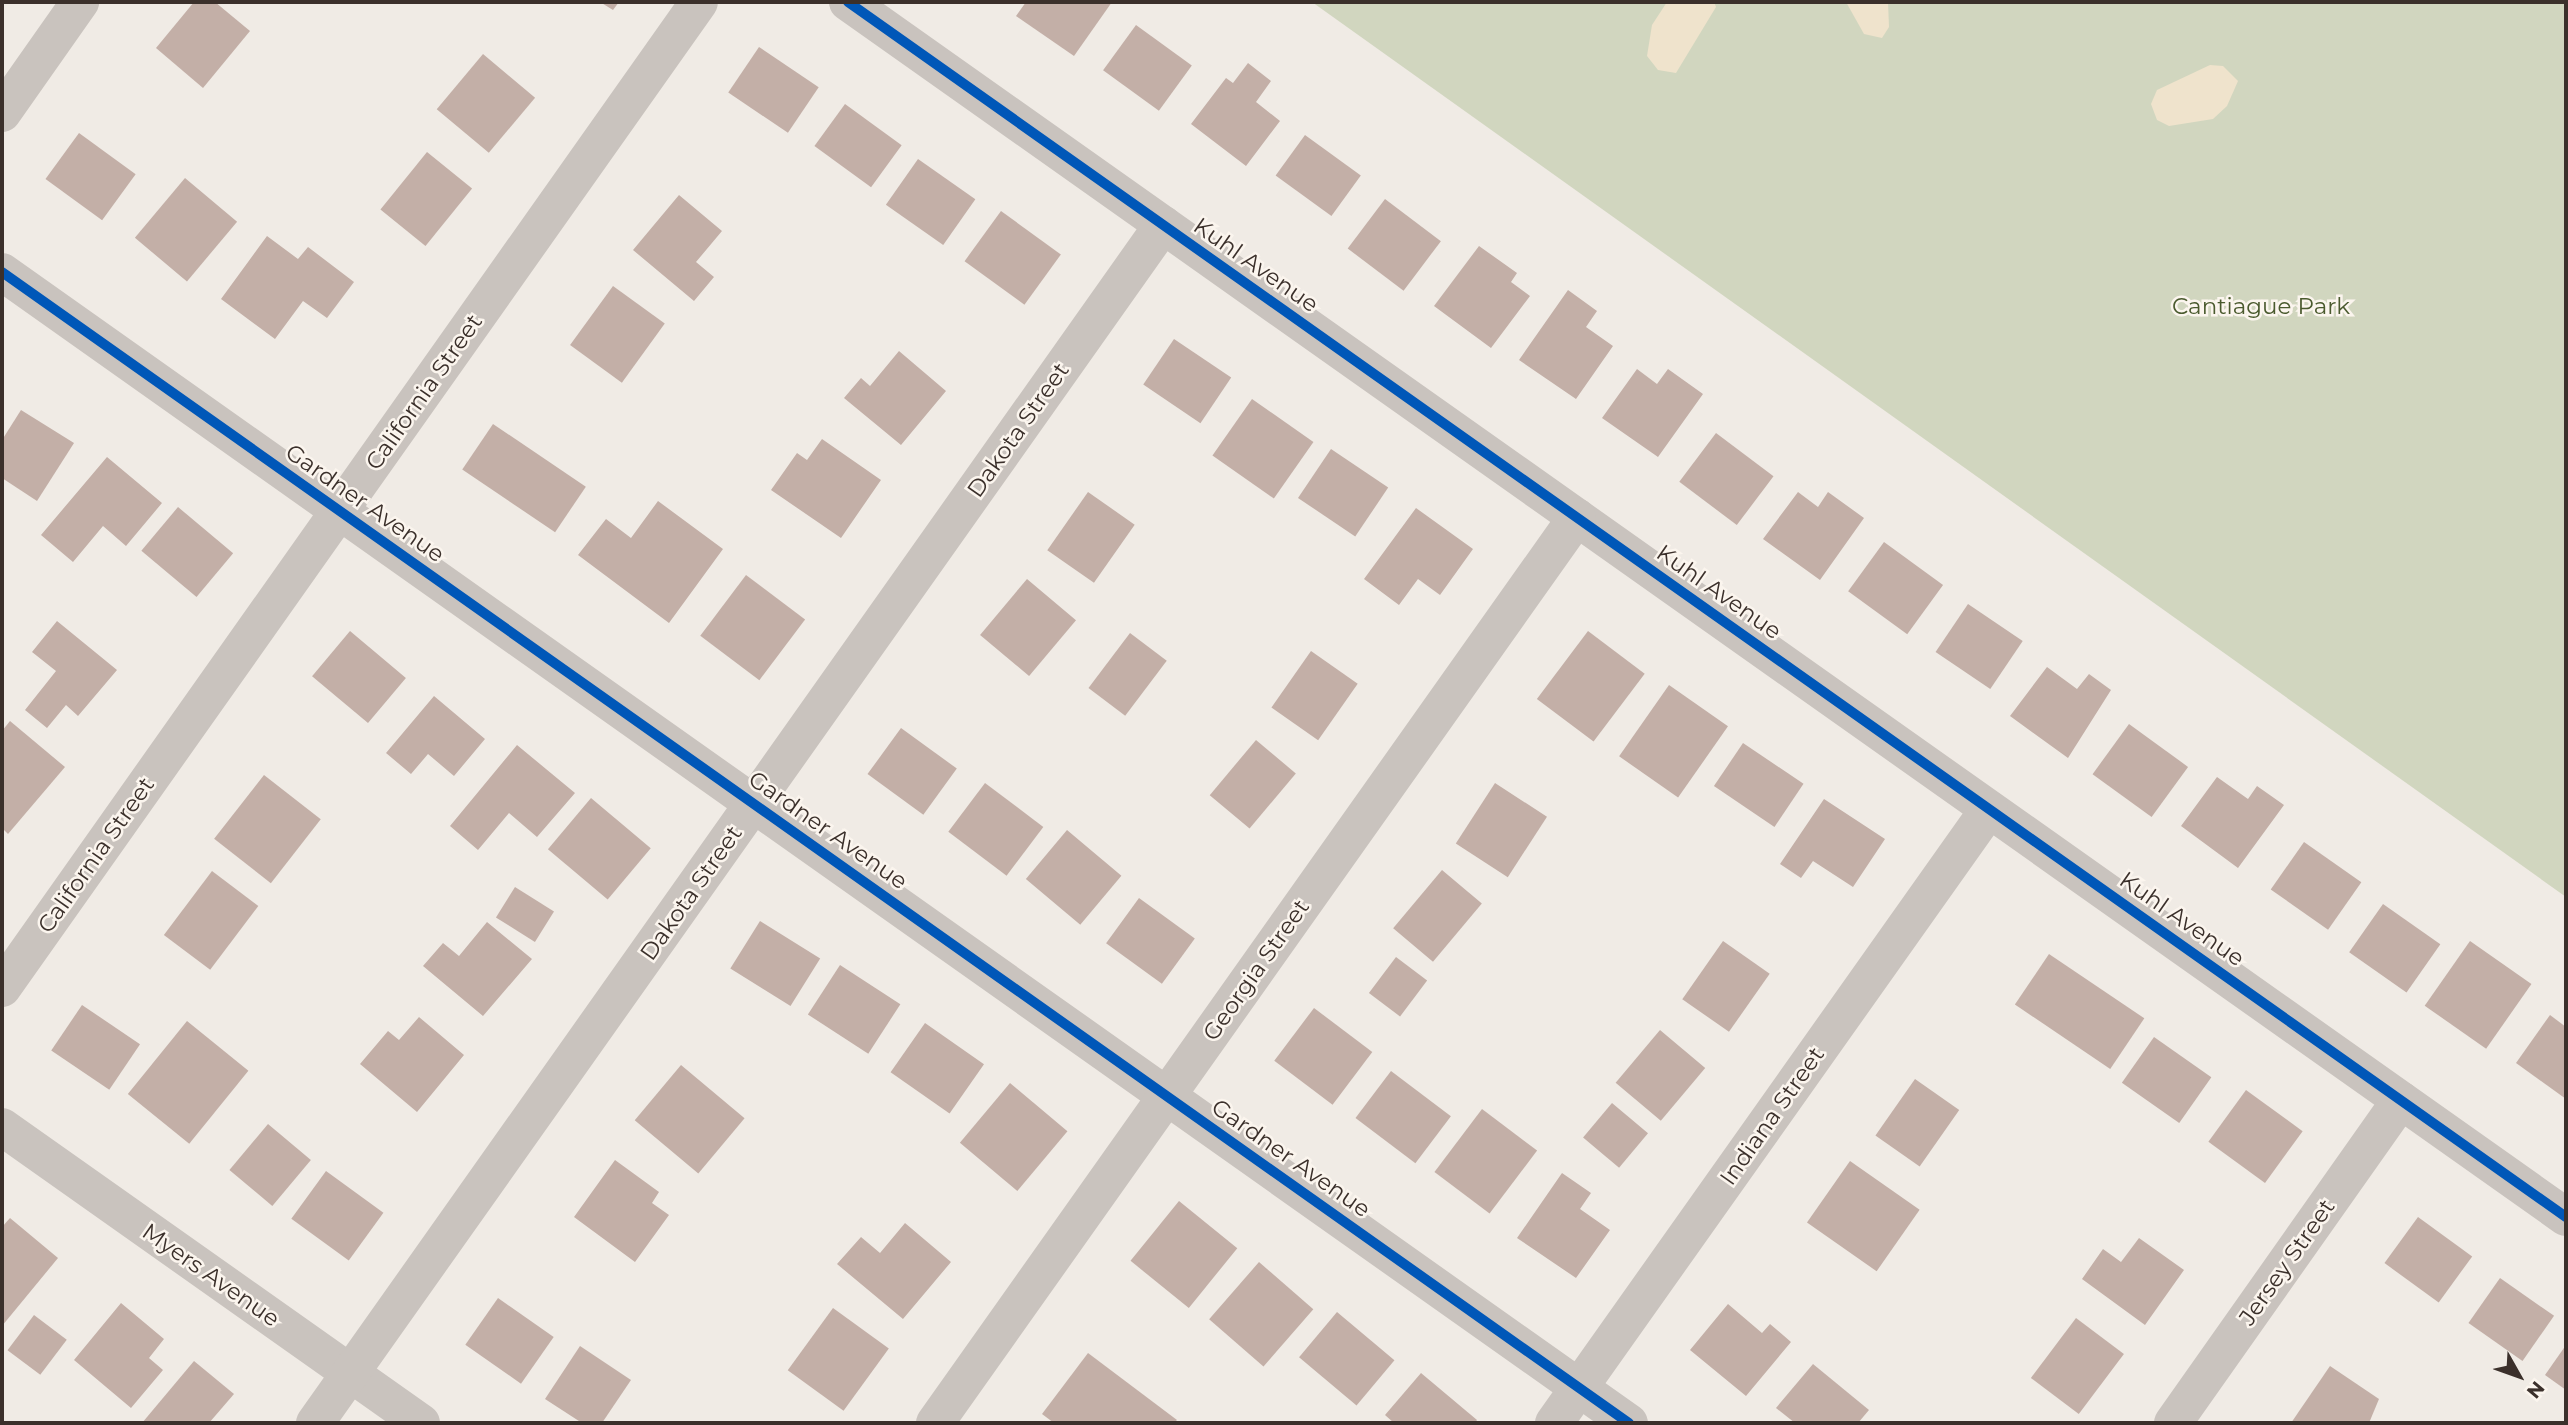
<!DOCTYPE html>
<html>
<head>
<meta charset="utf-8">
<style>
  body { margin:0 }
  #map { position:relative; width:2568px; height:1425px; overflow:hidden; background:#f0ebe5; font-family:Montserrat,sans-serif }
  div>[style] { position:absolute }
  [style*='--x'] { left:calc(var(--x)*1px); top:calc(var(--y)*1px); width:calc(var(--w)*1px); rotate:calc(var(--a)*1deg) }
  .green>* { inset:0; background:#d1d6bf }
  .sand>* { inset:0; background:#efe3cc }
  .building>* { inset:0; background:#c3afa7; transform-origin:0 0 }
  .street>* { height:38px; margin:-19px; padding:0 19px; transform-origin:19px; border-radius:19px; background:#c9c3be }
  .cycleway>* { height:10px; margin:-5px; padding:0 5px; transform-origin:5px; border-radius:5px; background:#0057b8 }
  span { translate:-50% -50%; white-space:nowrap; text-align:center; line-height:1.15; -webkit-text-stroke:5px #fbf5ee; paint-order:stroke }
  .street-label { font-size:23px; color:#3b302b }
  .park-label { font-size:23px; color:#4a5a2e }
  .frame { position:absolute; inset:0; border:4px solid #3b302b; pointer-events:none }
  .north { position:absolute; left:2484px; top:1341px; width:70px; height:70px; -webkit-text-stroke:5px #fbf5ee; paint-order:stroke; rotate:130deg; font-size:19px; font-weight:700; line-height:28px; text-align:center; color:#3b302b }
  .north::after { content:''; display:block; margin:auto; width:24px; height:32px; background:#3b302b; clip-path:polygon(50% 0,100% 100%,50% 72%,0 100%) }
</style>
</head>
<body>
<div id="map">
  <div class="green">
    <i style="clip-path:polygon(1312px 2px,2566px 2px,2566px 897px)"></i>
  </div>
  <div class="sand">
    <i style="clip-path:polygon(1667px 2px,1714px 2px,1716px 7px,1676px 73px,1658px 70px,1647px 56px,1652px 25px)"></i>
    <i style="clip-path:polygon(1846px 2px,1888px 2px,1889px 27px,1882px 38px,1864px 34px)"></i>
    <i style="clip-path:polygon(2210px 65px,2223px 66px,2238px 81px,2227px 106px,2213px 119px,2169px 126px,2157px 120px,2151px 104px,2157px 90px)"></i>
  </div>
  <div class="building">
    <i style="clip-path:polygon(194px 2px,215px 2px,250px 31px,203px 88px,156px 48px)"></i>
    <i style="clip-path:polygon(600px 2px,619px 2px,613px 10px)"></i>
    <i style="clip-path:polygon(1026px 2px,1112px 2px,1074px 56px,1016px 16px)"></i>
    <i style="left:1136px;top:25px;width:69px;height:56px;rotate:36deg"></i>
    <i style="left:759px;top:47px;width:72px;height:55px;rotate:34deg"></i>
    <i style="left:483px;top:54px;width:68px;height:72px;rotate:40deg"></i>
    <i style="clip-path:polygon(1248px 63px,1271px 81px,1256px 102px,1280px 121px,1246px 166px,1191px 124px,1226px 78px,1233px 83px)"></i>
    <i style="left:845px;top:104px;width:70px;height:52px;rotate:36deg"></i>
    <i style="left:79px;top:133px;width:70px;height:57px;rotate:36deg"></i>
    <i style="left:1305px;top:135px;width:69px;height:50px;rotate:36deg"></i>
    <i style="left:427px;top:152px;width:58px;height:74px;rotate:39deg"></i>
    <i style="left:918px;top:159px;width:70px;height:56px;rotate:35deg"></i>
    <i style="left:185px;top:178px;width:68px;height:78px;rotate:40deg"></i>
    <i style="clip-path:polygon(679px 195px,722px 231px,696px 262px,714px 277px,694px 301px,633px 250px)"></i>
    <i style="left:1385px;top:199px;width:70px;height:62px;rotate:37deg"></i>
    <i style="left:1001px;top:211px;width:74px;height:62px;rotate:36deg"></i>
    <i style="clip-path:polygon(267px 236px,298px 259px,308px 247px,354px 282px,327px 318px,303px 301px,275px 339px,221px 299px)"></i>
    <i style="clip-path:polygon(1479px 246px,1517px 273px,1511px 282px,1530px 296px,1491px 348px,1434px 306px)"></i>
    <i style="left:613px;top:286px;width:64px;height:73px;rotate:36deg"></i>
    <i style="clip-path:polygon(1568px 290px,1597px 311px,1586px 327px,1613px 346px,1576px 399px,1519px 360px)"></i>
    <i style="left:1174px;top:339px;width:69px;height:55px;rotate:34deg"></i>
    <i style="clip-path:polygon(899px 351px,946px 391px,901px 445px,844px 398px,861px 378px,870px 386px)"></i>
    <i style="clip-path:polygon(1637px 369px,1657px 384px,1668px 369px,1703px 394px,1658px 457px,1602px 418px)"></i>
    <i style="left:1252px;top:399px;width:75px;height:69px;rotate:35deg"></i>
    <i style="clip-path:polygon(21px 410px,74px 443px,37px 501px,2px 478px,2px 440px)"></i>
    <i style="left:493px;top:424px;width:112px;height:55px;rotate:34deg"></i>
    <i style="left:1716px;top:433px;width:72px;height:61px;rotate:37deg"></i>
    <i style="clip-path:polygon(822px 439px,881px 480px,841px 538px,771px 490px,797px 453px,807px 460px)"></i>
    <i style="left:1331px;top:449px;width:69px;height:59px;rotate:34deg"></i>
    <i style="clip-path:polygon(107px 457px,162px 503px,126px 546px,103px 526px,73px 562px,41px 535px)"></i>
    <i style="left:1088px;top:492px;width:57px;height:71px;rotate:35deg"></i>
    <i style="clip-path:polygon(1798px 492px,1818px 507px,1828px 492px,1864px 518px,1820px 580px,1763px 539px)"></i>
    <i style="clip-path:polygon(658px 501px,723px 549px,669px 623px,578px 555px,606px 519px,631px 538px)"></i>
    <i style="left:178px;top:507px;width:72px;height:57px;rotate:40deg"></i>
    <i style="clip-path:polygon(1416px 508px,1473px 549px,1440px 595px,1418px 579px,1399px 605px,1364px 579px)"></i>
    <i style="left:1884px;top:542px;width:73px;height:61px;rotate:36deg"></i>
    <i style="left:746px;top:575px;width:74px;height:76px;rotate:37deg"></i>
    <i style="left:1027px;top:579px;width:64px;height:73px;rotate:40deg"></i>
    <i style="left:1968px;top:604px;width:66px;height:58px;rotate:34deg"></i>
    <i style="clip-path:polygon(57px 621px,117px 670px,78px 716px,66px 705px,47px 728px,25px 710px,56px 671px,32px 652px)"></i>
    <i style="left:350px;top:631px;width:73px;height:59px;rotate:40deg"></i>
    <i style="left:1588px;top:631px;width:71px;height:85px;rotate:37deg"></i>
    <i style="left:1130px;top:633px;width:46px;height:69px;rotate:37deg"></i>
    <i style="left:1311px;top:651px;width:57px;height:69px;rotate:35deg"></i>
    <i style="clip-path:polygon(2047px 667px,2077px 689px,2089px 674px,2111px 690px,2068px 758px,2010px 716px)"></i>
    <i style="left:1669px;top:685px;width:72px;height:87px;rotate:35deg"></i>
    <i style="clip-path:polygon(434px 696px,485px 739px,454px 776px,428px 754px,411px 774px,386px 753px)"></i>
    <i style="clip-path:polygon(10px 721px,65px 767px,8px 834px,2px 828px,2px 731px)"></i>
    <i style="left:2129px;top:724px;width:73px;height:62px;rotate:36deg"></i>
    <i style="left:901px;top:728px;width:69px;height:57px;rotate:36deg"></i>
    <i style="left:1256px;top:740px;width:52px;height:72px;rotate:40deg"></i>
    <i style="left:1743px;top:743px;width:73px;height:52px;rotate:34deg"></i>
    <i style="clip-path:polygon(517px 745px,575px 793px,537px 837px,509px 813px,478px 850px,450px 826px)"></i>
    <i style="left:264px;top:775px;width:72px;height:81px;rotate:38deg"></i>
    <i style="clip-path:polygon(2217px 777px,2248px 799px,2257px 786px,2284px 805px,2238px 868px,2181px 826px)"></i>
    <i style="left:985px;top:783px;width:73px;height:61px;rotate:37deg"></i>
    <i style="left:1495px;top:783px;width:62px;height:72px;rotate:33deg"></i>
    <i style="left:591px;top:798px;width:78px;height:67px;rotate:40deg"></i>
    <i style="clip-path:polygon(1824px 799px,1885px 839px,1853px 887px,1813px 861px,1801px 878px,1780px 864px)"></i>
    <i style="left:1067px;top:830px;width:71px;height:64px;rotate:40deg"></i>
    <i style="left:2304px;top:842px;width:70px;height:58px;rotate:35deg"></i>
    <i style="left:1442px;top:870px;width:52px;height:76px;rotate:40deg"></i>
    <i style="left:212px;top:871px;width:58px;height:80px;rotate:37deg"></i>
    <i style="left:515px;top:887px;width:46px;height:36px;rotate:32deg"></i>
    <i style="left:1139px;top:898px;width:69px;height:56px;rotate:36deg"></i>
    <i style="left:2383px;top:904px;width:70px;height:59px;rotate:35deg"></i>
    <i style="left:760px;top:921px;width:71px;height:56px;rotate:32deg"></i>
    <i style="clip-path:polygon(487px 922px,532px 959px,483px 1016px,423px 966px,443px 943px,459px 956px)"></i>
    <i style="left:1723px;top:941px;width:57px;height:71px;rotate:35deg"></i>
    <i style="left:2470px;top:941px;width:75px;height:79px;rotate:35deg"></i>
    <i style="left:2049px;top:954px;width:115px;height:61px;rotate:34deg"></i>
    <i style="left:1396px;top:957px;width:39px;height:45px;rotate:37deg"></i>
    <i style="left:840px;top:965px;width:72px;height:59px;rotate:33deg"></i>
    <i style="left:82px;top:1005px;width:70px;height:55px;rotate:34deg"></i>
    <i style="left:1314px;top:1008px;width:73px;height:66px;rotate:37deg"></i>
    <i style="clip-path:polygon(2550px 1015px,2566px 1027px,2566px 1099px,2516px 1063px)"></i>
    <i style="clip-path:polygon(419px 1017px,464px 1055px,417px 1112px,360px 1064px,388px 1031px,399px 1040px)"></i>
    <i style="left:187px;top:1021px;width:79px;height:94px;rotate:39deg"></i>
    <i style="left:925px;top:1023px;width:72px;height:60px;rotate:35deg"></i>
    <i style="left:1660px;top:1030px;width:59px;height:69px;rotate:40deg"></i>
    <i style="left:2154px;top:1037px;width:70px;height:56px;rotate:35deg"></i>
    <i style="left:681px;top:1065px;width:83px;height:72px;rotate:40deg"></i>
    <i style="left:1391px;top:1071px;width:75px;height:59px;rotate:37deg"></i>
    <i style="left:1915px;top:1079px;width:54px;height:69px;rotate:35deg"></i>
    <i style="left:1010px;top:1083px;width:75px;height:78px;rotate:40deg"></i>
    <i style="left:2246px;top:1090px;width:70px;height:64px;rotate:36deg"></i>
    <i style="left:1612px;top:1103px;width:47px;height:45px;rotate:40deg"></i>
    <i style="left:1482px;top:1109px;width:69px;height:79px;rotate:37deg"></i>
    <i style="left:268px;top:1124px;width:56px;height:60px;rotate:40deg"></i>
    <i style="clip-path:polygon(615px 1160px,659px 1192px,652px 1203px,669px 1215px,635px 1262px,574px 1217px)"></i>
    <i style="left:1850px;top:1161px;width:85px;height:75px;rotate:35deg"></i>
    <i style="left:326px;top:1171px;width:71px;height:59px;rotate:36deg"></i>
    <i style="clip-path:polygon(1562px 1173px,1591px 1193px,1580px 1209px,1610px 1230px,1576px 1278px,1517px 1238px)"></i>
    <i style="left:1179px;top:1201px;width:75px;height:77px;rotate:39deg"></i>
    <i style="left:2418px;top:1217px;width:67px;height:57px;rotate:36deg"></i>
    <i style="clip-path:polygon(10px 1218px,58px 1258px,2px 1326px,2px 1227px)"></i>
    <i style="clip-path:polygon(905px 1223px,951px 1262px,903px 1319px,837px 1264px,861px 1237px,880px 1253px)"></i>
    <i style="clip-path:polygon(2139px 1238px,2184px 1270px,2145px 1325px,2082px 1279px,2103px 1249px,2121px 1262px)"></i>
    <i style="left:1259px;top:1262px;width:72px;height:76px;rotate:41deg"></i>
    <i style="left:2500px;top:1278px;width:66px;height:55px;rotate:35deg"></i>
    <i style="left:498px;top:1298px;width:68px;height:57px;rotate:35deg"></i>
    <i style="clip-path:polygon(121px 1303px,164px 1339px,149px 1358px,163px 1370px,131px 1408px,74px 1360px)"></i>
    <i style="clip-path:polygon(1728px 1304px,1762px 1333px,1770px 1324px,1791px 1342px,1746px 1396px,1690px 1350px)"></i>
    <i style="left:833px;top:1308px;width:69px;height:77px;rotate:36deg"></i>
    <i style="left:1337px;top:1312px;width:75px;height:59px;rotate:40deg"></i>
    <i style="left:34px;top:1315px;width:41px;height:44px;rotate:37deg"></i>
    <i style="left:2076px;top:1318px;width:60px;height:75px;rotate:37deg"></i>
    <i style="clip-path:polygon(2566px 1345px,2566px 1390px,2545px 1375px)"></i>
    <i style="clip-path:polygon(580px 1346px,631px 1380px,602px 1423px,582px 1423px,545px 1399px)"></i>
    <i style="clip-path:polygon(1088px 1353px,1177px 1420px,1174px 1423px,1054px 1423px,1042px 1414px)"></i>
    <i style="clip-path:polygon(194px 1361px,234px 1394px,209px 1423px,142px 1423px)"></i>
    <i style="clip-path:polygon(1813px 1364px,1869px 1410px,1858px 1423px,1795px 1423px,1776px 1408px)"></i>
    <i style="clip-path:polygon(2330px 1366px,2379px 1399px,2369px 1423px,2291px 1423px)"></i>
    <i style="clip-path:polygon(1421px 1373px,1477px 1420px,1475px 1423px,1394px 1423px,1385px 1415px)"></i>
  </div>
  <div class="street">
    <i style="--x:848;--y:2;--w:2104;--a:35.27"></i>
    <i style="--x:2;--y:113;--w:136;--a:-54.9"></i>
    <i style="--x:2;--y:272;--w:1993;--a:35.28"></i>
    <i style="--x:2;--y:988;--w:1207;--a:-54.74"></i>
    <i style="--x:2;--y:1127;--w:513;--a:35.24"></i>
    <i style="--x:315;--y:1423;--w:1468;--a:-54.71"></i>
    <i style="--x:935;--y:1423;--w:1110;--a:-54.68"></i>
    <i style="--x:1554;--y:1423;--w:752;--a:-54.68"></i>
    <i style="--x:2173;--y:1423;--w:395;--a:-54.8"></i>
  </div>
  <div class="cycleway">
    <i style="--x:848;--y:2;--w:2104;--a:35.27"></i>
    <i style="--x:2;--y:272;--w:1993;--a:35.28"></i>
  </div>
  <div class="street-label">
    <span style="left:1256px;top:265px;rotate:35deg">Kuhl Avenue</span>
    <span style="left:424px;top:392px;rotate:-55deg">California Street</span>
    <span style="left:1018px;top:430px;rotate:-55deg">Dakota Street</span>
    <span style="left:365px;top:503px;rotate:35deg">Gardner Avenue</span>
    <span style="left:1719px;top:592px;rotate:35deg">Kuhl Avenue</span>
    <span style="left:828px;top:830px;rotate:35deg">Gardner Avenue</span>
    <span style="left:96px;top:855px;rotate:-55deg">California Street</span>
    <span style="left:691px;top:893px;rotate:-55deg">Dakota Street</span>
    <span style="left:2182px;top:919px;rotate:35deg">Kuhl Avenue</span>
    <span style="left:1256px;top:970px;rotate:-55deg">Georgia Street</span>
    <span style="left:1772px;top:1116px;rotate:-55deg">Indiana Street</span>
    <span style="left:1291px;top:1158px;rotate:35deg">Gardner Avenue</span>
    <span style="left:2287px;top:1262px;rotate:-55deg">Jersey Street</span>
    <span style="left:211px;top:1275px;rotate:35deg">Myers Avenue</span>
  </div>
  <div class="park-label">
    <span style="left:2261px;top:306px">Cantiague Park</span>
  </div>
  <div class="frame"></div>
  <div class="north">N</div>
</div>
</body>
</html>
